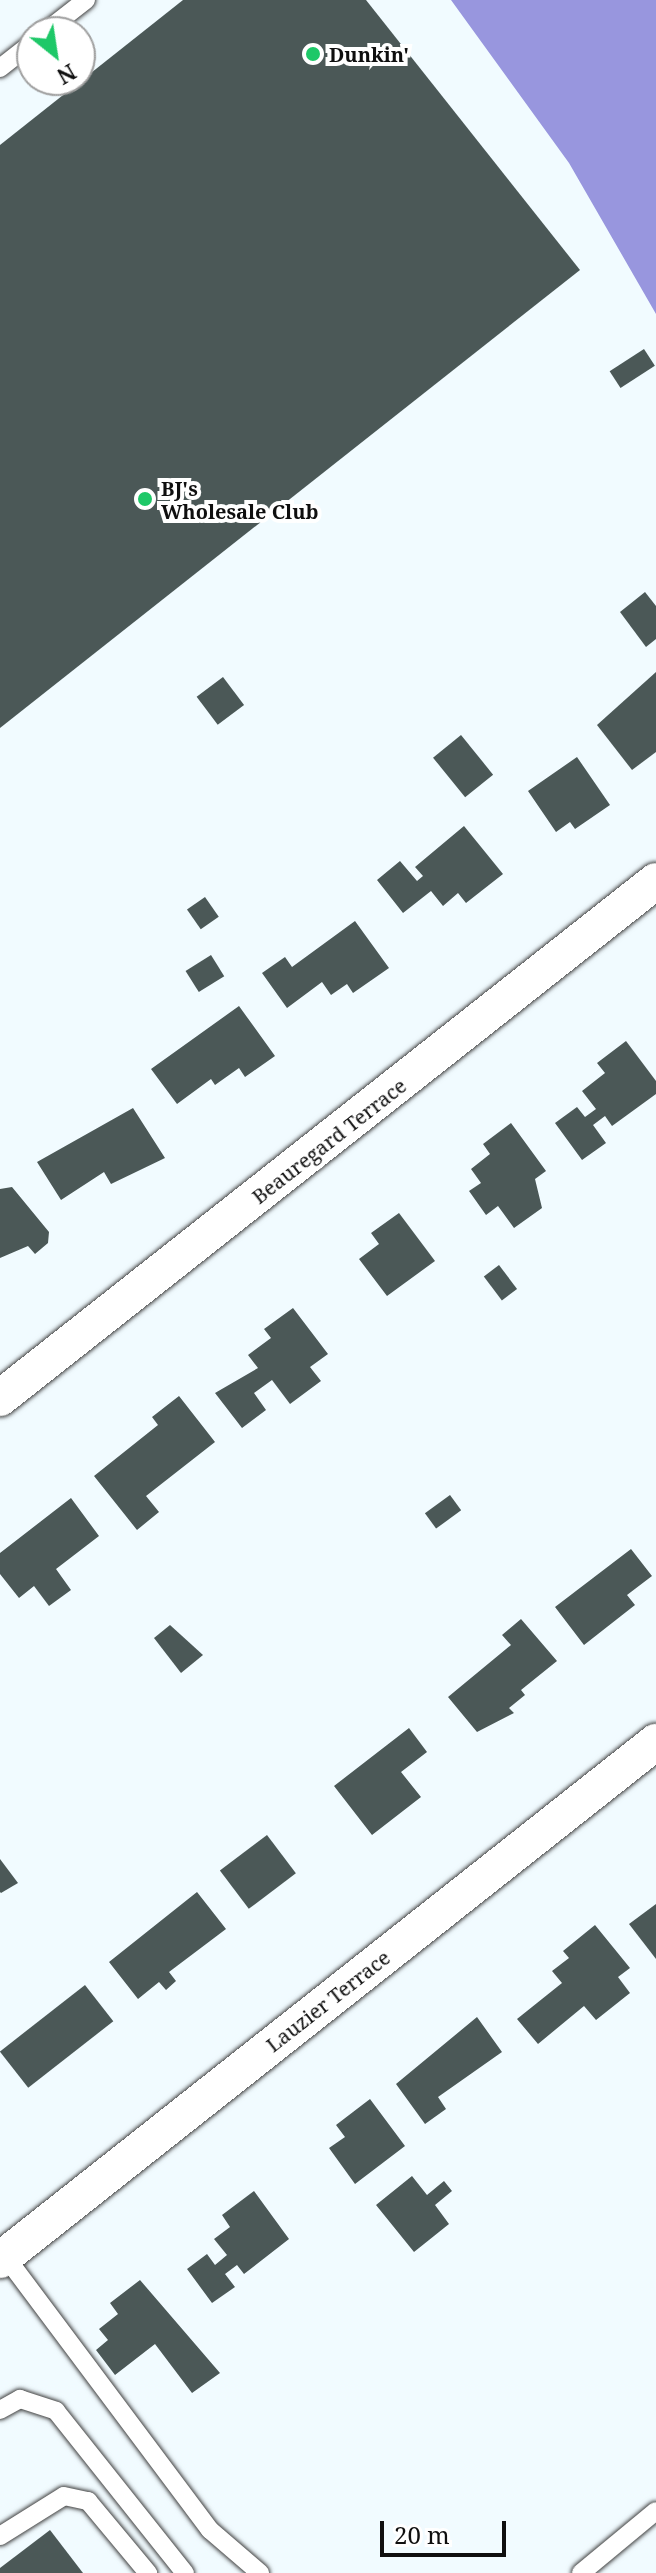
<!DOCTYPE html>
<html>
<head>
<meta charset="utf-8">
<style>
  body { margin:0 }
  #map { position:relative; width:656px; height:2573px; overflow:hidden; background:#f1fbff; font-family:"Noto Serif",serif }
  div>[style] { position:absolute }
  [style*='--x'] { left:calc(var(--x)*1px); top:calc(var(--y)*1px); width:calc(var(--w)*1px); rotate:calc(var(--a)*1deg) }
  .forest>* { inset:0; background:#9896de }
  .building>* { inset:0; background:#4b5857; transform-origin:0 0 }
  .roads { filter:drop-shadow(0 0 2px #424242) drop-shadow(0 0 2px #424242) }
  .service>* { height:18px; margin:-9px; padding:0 9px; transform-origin:9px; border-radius:9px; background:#fff }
  .minor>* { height:36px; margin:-18px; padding:0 18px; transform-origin:18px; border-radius:18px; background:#fff }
  .dots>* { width:22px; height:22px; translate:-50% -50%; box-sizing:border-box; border:4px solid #fff; border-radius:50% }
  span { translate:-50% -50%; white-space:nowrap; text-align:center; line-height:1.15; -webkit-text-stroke:8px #fff; paint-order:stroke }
  .poi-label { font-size:20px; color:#0f0f0f; font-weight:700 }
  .left { translate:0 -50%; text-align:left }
  .street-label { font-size:20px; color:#0f0f0f }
  .north { position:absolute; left:16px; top:16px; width:80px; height:80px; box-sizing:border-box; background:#fff; border:2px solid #9f9f9f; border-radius:50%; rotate:150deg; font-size:22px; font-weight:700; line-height:32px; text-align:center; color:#0f0f0f }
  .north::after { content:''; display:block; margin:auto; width:28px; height:36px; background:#1ec868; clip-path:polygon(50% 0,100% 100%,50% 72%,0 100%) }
  .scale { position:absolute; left:380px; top:2521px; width:126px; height:36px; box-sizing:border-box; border:4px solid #0f0f0f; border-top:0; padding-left:10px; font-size:24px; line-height:28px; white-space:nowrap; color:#0f0f0f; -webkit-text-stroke:6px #fff; paint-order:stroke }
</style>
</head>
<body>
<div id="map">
  <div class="forest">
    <i style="clip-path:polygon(451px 0,656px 0,656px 314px,569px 163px)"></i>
  </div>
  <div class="building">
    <i style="clip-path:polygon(183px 0,366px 0,580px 270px,0 728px,0 145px)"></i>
    <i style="left:644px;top:349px;width:20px;height:41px;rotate:57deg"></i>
    <i style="clip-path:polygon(645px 592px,656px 606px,656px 639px,646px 647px,620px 612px)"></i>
    <i style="clip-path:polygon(656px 672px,656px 752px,632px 770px,597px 725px)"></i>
    <i style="left:223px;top:677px;width:35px;height:33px;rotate:53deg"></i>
    <i style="left:461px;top:735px;width:51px;height:36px;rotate:51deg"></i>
    <i style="clip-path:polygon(577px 757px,610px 805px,575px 829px,570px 822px,556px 832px,528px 791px)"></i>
    <i style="clip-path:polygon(464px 826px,503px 874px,466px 903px,458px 893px,443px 906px,431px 891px,403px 913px,377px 880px,400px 861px,417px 881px,423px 876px,415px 867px)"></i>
    <i style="left:205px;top:897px;width:24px;height:22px;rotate:55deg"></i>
    <i style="clip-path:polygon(355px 921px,389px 968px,353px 993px,347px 984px,331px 995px,322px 982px,287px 1008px,262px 973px,285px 957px,292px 967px)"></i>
    <i style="left:211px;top:955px;width:25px;height:30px;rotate:58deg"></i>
    <i style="clip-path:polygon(239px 1006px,275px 1056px,245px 1077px,239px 1068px,215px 1085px,211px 1079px,177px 1104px,151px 1069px)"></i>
    <i style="clip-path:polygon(626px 1041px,656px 1081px,656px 1094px,612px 1126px,605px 1116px,593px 1125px,606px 1143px,582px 1160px,555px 1123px,577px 1107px,585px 1117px,596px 1109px,582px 1091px,605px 1073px,597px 1063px)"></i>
    <i style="clip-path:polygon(133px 1108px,165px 1158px,111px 1184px,104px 1172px,61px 1200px,37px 1162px)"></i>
    <i style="clip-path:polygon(511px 1123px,546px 1171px,535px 1179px,542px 1208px,514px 1228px,498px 1206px,486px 1215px,469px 1191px,481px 1183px,471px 1169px,490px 1154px,483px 1144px)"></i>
    <i style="clip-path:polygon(12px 1187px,49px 1232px,48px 1243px,35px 1254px,28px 1246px,0 1258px,0 1189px)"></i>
    <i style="clip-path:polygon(399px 1213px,435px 1261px,387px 1296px,359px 1259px,379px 1244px,371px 1233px)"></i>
    <i style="left:499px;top:1265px;width:30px;height:19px;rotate:53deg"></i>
    <i style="clip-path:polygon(293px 1308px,328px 1354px,310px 1367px,321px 1381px,290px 1404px,272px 1380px,254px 1393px,266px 1410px,242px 1428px,215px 1393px,258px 1368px,248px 1355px,271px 1338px,264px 1329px)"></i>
    <i style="clip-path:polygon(179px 1396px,215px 1442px,146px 1496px,159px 1512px,137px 1530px,94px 1476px,158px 1425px,152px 1417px)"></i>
    <i style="left:450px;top:1495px;width:19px;height:31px;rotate:54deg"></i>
    <i style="clip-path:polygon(71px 1498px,99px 1536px,56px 1569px,71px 1590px,49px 1606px,34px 1586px,19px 1598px,0 1574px,0 1553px)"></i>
    <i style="clip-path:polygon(631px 1549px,652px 1576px,627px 1595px,635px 1605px,584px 1645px,555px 1607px)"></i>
    <i style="clip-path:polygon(521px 1619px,557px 1661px,521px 1690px,525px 1695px,509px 1708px,514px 1713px,477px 1732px,448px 1697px,511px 1645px,502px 1635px)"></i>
    <i style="clip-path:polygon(170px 1625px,203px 1655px,181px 1673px,154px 1638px)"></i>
    <i style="clip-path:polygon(409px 1728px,427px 1752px,401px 1772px,421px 1797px,372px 1835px,334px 1786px)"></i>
    <i style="left:267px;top:1835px;width:48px;height:59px;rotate:53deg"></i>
    <i style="clip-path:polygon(0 1859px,18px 1883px,1px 1893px,0 1892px)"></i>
    <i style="clip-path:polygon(197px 1892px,226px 1929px,169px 1972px,176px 1981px,166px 1990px,159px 1982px,138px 1999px,109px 1962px)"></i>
    <i style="clip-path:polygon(656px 1904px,656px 1959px,629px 1924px)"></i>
    <i style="clip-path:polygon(595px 1925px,630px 1968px,618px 1977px,630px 1993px,596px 2020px,584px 2006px,538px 2044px,517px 2019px,562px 1983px,552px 1971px,569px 1958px,563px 1951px)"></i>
    <i style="left:85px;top:1985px;width:46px;height:108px;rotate:52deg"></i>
    <i style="clip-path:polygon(477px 2017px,502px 2052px,438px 2097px,446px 2109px,425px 2124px,396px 2084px)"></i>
    <i style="clip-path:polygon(370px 2099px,405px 2146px,355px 2184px,329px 2148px,345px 2137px,336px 2125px)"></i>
    <i style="clip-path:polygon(412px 2176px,427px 2195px,444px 2181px,452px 2191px,435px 2205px,449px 2224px,414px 2252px,376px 2205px)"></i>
    <i style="clip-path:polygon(254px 2191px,289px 2239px,244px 2274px,237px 2265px,225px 2274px,235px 2287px,212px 2303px,187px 2269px,207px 2254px,215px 2265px,227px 2255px,214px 2239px,230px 2227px,222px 2215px)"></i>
    <i style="clip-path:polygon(140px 2280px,220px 2373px,192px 2393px,155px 2344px,115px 2375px,96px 2350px,108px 2340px,99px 2329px,118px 2314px,110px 2303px)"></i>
    <i style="clip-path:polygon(50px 2530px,83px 2573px,0 2573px,0 2568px)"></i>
  </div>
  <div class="roads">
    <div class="service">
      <i style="--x:45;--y:32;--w:52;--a:-38"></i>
      <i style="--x:0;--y:68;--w:41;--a:-38"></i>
      <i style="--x:5;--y:2256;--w:342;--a:53.2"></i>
      <i style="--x:210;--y:2530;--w:66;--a:40.7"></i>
      <i style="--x:0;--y:2410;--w:23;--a:-29"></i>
      <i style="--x:20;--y:2399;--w:38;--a:18"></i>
      <i style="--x:56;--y:2411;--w:207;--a:51.5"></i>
      <i style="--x:0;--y:2536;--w:75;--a:-32"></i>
      <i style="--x:64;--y:2496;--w:25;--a:12"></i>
      <i style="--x:88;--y:2501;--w:94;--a:50.2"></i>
      <i style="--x:581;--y:2573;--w:97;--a:-39.6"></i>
    </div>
    <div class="minor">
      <i style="--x:0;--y:1398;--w:835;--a:-38.24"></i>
      <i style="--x:0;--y:2260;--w:836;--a:-38.3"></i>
    </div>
  </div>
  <div class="dots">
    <i style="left:313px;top:54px;background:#1ec868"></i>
    <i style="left:145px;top:499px;background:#1ec868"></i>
  </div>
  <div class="poi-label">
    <span class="left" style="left:329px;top:54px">Dunkin'</span>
    <span class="left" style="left:161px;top:500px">BJ's<br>Wholesale Club</span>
  </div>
  <div class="street-label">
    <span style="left:329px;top:1141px;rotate:-38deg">Beauregard Terrace</span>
    <span style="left:328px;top:2001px;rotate:-38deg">Lauzier Terrace</span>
  </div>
  <div class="north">N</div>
  <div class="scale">20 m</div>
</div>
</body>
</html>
